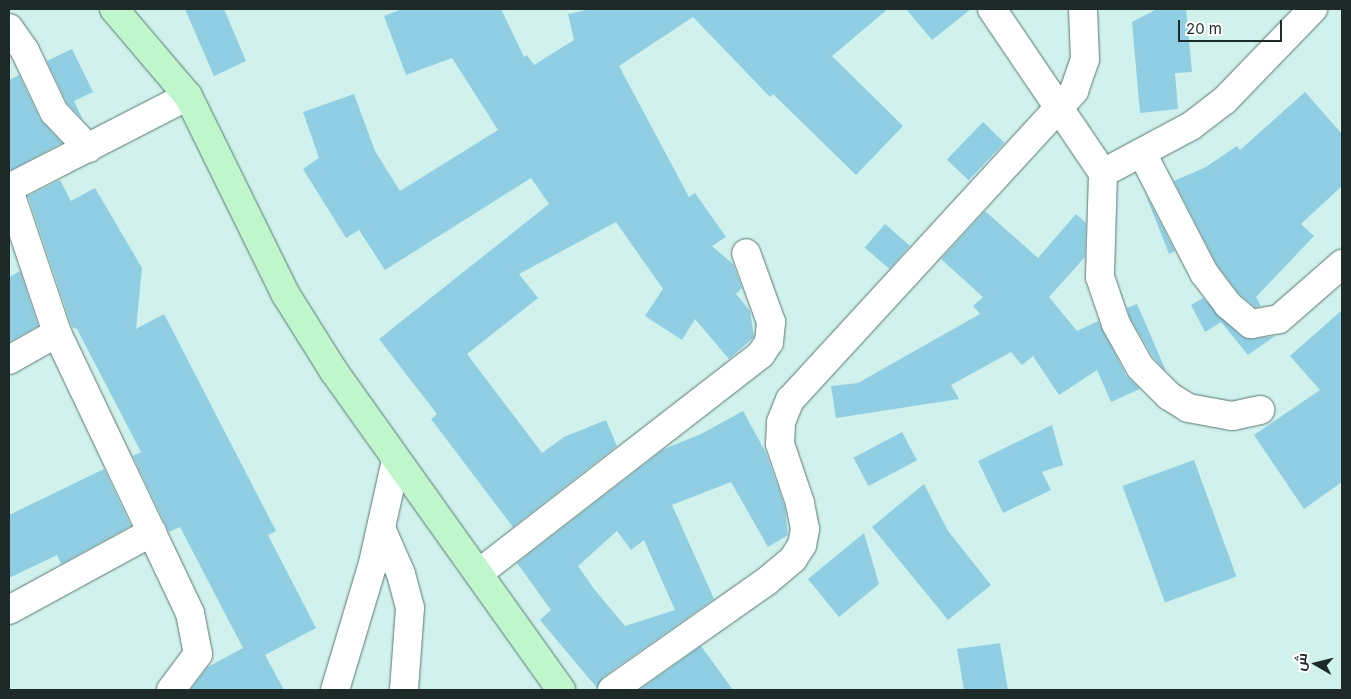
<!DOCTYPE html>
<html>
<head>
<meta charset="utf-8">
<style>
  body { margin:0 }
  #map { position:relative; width:1351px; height:699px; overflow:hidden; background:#d0f1ec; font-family:Inter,Cairo,sans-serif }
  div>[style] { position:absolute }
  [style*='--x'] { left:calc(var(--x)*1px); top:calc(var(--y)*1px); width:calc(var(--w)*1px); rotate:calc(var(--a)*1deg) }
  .building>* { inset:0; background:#90cfe3; transform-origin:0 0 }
  .roads { filter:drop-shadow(0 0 1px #597772) drop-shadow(0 0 1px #597772) }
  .minor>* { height:28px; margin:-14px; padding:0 14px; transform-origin:14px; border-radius:14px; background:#fff }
  .major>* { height:28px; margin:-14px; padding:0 14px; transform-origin:14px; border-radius:14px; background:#bff6cb }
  span { translate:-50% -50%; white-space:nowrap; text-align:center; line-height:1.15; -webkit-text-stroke:4px #fff; paint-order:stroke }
  .frame { position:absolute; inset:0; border:10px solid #1d2a28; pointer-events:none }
  .north { position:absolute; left:1291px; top:639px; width:50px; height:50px; -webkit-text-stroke:4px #fff; paint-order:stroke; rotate:278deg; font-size:14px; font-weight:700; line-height:20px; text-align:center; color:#1d2a28 }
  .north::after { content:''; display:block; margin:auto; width:18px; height:22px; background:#1d2a28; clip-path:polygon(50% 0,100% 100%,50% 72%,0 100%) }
  .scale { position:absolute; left:1178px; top:20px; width:104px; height:22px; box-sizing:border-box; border:2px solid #1d2a28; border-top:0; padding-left:6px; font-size:15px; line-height:18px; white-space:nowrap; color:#1d2a28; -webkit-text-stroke:4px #fff; paint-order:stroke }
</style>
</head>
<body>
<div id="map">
  <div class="building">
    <i style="clip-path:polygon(185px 9px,224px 9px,246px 61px,214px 76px)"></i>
    <i style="clip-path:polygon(402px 9px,501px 9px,524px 57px,527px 55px,534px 65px,574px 40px,568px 14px,591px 9px,888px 9px,832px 56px,903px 126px,856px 175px,773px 94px,770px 97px,693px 17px,619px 66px,689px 197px,695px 193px,726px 237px,712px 246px,733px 264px,742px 288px,736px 294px,750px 311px,754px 337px,729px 359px,695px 319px,682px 340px,645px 316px,663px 289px,616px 222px,519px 274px,538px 298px,467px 354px,542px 453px,564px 437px,606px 420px,617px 446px,513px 527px,431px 419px,437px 414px,379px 339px,549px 204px,531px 178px,385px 270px,359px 230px,346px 238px,303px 169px,319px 158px,303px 112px,354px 94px,375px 151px,400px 191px,498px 130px,452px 58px,406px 75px,384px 16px)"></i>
    <i style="clip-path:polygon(906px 9px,971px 9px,932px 40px)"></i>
    <i style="clip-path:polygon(1157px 9px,1186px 9px,1192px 72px,1175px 73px,1178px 109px,1140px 113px,1132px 22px)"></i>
    <i style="clip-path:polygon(72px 49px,93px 92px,74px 101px,83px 120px,67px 103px,47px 61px)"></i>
    <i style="clip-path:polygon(19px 75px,40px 119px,62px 143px,9px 171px,9px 80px)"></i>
    <i style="clip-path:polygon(1305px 92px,1342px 134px,1342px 186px,1301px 224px,1314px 236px,1256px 297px,1261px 306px,1255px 307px,1239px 294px,1217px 265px,1174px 181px,1206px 167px,1237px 146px,1240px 150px)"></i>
    <i style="left:983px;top:122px;width:30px;height:52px;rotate:44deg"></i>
    <i style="clip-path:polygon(60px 180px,71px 201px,95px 188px,142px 268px,136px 329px,164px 314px,276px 531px,268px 535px,316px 628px,265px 655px,284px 690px,190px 690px,208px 667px,243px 648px,180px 527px,169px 532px,133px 456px,141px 452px,77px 329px,72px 327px,28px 196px)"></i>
    <i style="clip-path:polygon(1145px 193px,1175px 251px,1169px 254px)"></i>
    <i style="clip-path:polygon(985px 211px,1038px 258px,1076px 214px,1086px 223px,1085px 257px,1049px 297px,1077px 331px,1098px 321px,1126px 375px,1140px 389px,1111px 402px,1097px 370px,1059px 395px,1033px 356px,1022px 365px,1011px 352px,951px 385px,959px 399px,836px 418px,831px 386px,858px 383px,980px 314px,973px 306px,983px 297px,941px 259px)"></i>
    <i style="left:885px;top:224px;width:33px;height:31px;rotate:41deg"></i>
    <i style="clip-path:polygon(20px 271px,38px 326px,9px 342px,9px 277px)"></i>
    <i style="clip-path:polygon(1203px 298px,1241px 336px,1253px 339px,1275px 336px,1248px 355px,1221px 322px,1205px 332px,1191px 305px)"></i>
    <i style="clip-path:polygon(1137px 304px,1166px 371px,1153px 357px,1130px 318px,1127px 308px)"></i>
    <i style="clip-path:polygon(1342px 310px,1342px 482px,1304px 509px,1254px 435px,1320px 390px,1290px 356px)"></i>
    <i style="clip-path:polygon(evenodd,743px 411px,766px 453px,785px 507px,788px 535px,768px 547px,731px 482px,672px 505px,714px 599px,603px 677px,597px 688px,540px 620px,551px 610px,517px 563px,664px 449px,701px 434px,743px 411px,617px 531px,631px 550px,644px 540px,675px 610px,625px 626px,594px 589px,578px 566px,617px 531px)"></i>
    <i style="clip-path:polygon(1052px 425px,1063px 465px,1042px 472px,1051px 490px,1003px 513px,978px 461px)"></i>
    <i style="left:902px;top:432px;width:32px;height:55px;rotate:62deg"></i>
    <i style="left:1194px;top:460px;width:124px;height:76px;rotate:70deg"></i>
    <i style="clip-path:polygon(104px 469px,131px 526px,61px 564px,57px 555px,9px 578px,9px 515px)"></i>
    <i style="clip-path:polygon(924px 484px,948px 531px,991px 585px,948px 620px,872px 527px)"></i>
    <i style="clip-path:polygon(864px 533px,879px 584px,839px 617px,808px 579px)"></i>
    <i style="clip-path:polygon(1000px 643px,1008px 690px,964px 690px,957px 649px)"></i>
    <i style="clip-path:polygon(701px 646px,733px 690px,639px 690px)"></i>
  </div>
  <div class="roads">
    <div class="minor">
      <i style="--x:992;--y:9;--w:198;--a:55.9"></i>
      <i style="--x:1103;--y:173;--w:104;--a:91.7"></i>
      <i style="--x:1100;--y:277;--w:50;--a:71.2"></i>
      <i style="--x:1116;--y:324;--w:49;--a:60.8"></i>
      <i style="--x:1140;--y:367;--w:41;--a:45"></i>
      <i style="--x:1169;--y:396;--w:22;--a:32"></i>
      <i style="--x:1188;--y:408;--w:45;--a:10.3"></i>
      <i style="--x:1232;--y:416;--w:29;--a:-12"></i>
      <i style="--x:9;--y:28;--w:28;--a:55"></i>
      <i style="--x:25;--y:51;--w:68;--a:64.6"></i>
      <i style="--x:54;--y:112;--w:50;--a:46.6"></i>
      <i style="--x:1142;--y:153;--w:135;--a:62.7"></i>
      <i style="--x:1204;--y:273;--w:40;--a:53"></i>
      <i style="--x:1228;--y:305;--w:30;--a:40"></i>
      <i style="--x:1251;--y:324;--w:28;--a:-10"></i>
      <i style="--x:1279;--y:319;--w:84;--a:-41.1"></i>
      <i style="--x:1103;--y:173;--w:100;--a:-28.1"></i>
      <i style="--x:1191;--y:126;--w:43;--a:-37.4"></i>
      <i style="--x:1225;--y:100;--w:127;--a:-46"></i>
      <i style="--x:9;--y:188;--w:201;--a:-27.2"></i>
      <i style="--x:9;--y:190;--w:151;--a:71.4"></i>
      <i style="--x:57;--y:333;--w:310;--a:64.6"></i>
      <i style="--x:190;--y:613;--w:42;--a:79"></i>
      <i style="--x:198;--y:654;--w:45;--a:126.9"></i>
      <i style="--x:9;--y:360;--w:55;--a:-29.4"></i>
      <i style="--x:381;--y:528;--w:50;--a:66.5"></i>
      <i style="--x:401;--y:574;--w:35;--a:75"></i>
      <i style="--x:410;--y:608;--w:82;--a:94.2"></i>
      <i style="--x:479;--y:573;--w:357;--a:-37.8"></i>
      <i style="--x:761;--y:354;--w:14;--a:-56"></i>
      <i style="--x:769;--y:342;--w:20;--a:-84"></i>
      <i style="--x:771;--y:322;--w:73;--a:-109.9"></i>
      <i style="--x:9;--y:610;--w:163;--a:-28.6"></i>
      <i style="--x:335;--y:690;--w:133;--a:-73.3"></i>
      <i style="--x:373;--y:563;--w:106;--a:-77.4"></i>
      <i style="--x:612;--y:690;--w:189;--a:-35.1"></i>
      <i style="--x:767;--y:581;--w:34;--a:-40"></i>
      <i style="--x:793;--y:559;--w:17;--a:-57"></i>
      <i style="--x:802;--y:545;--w:16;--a:-79"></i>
      <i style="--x:805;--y:529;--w:26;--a:-101"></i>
      <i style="--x:800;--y:503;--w:62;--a:-108.7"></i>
      <i style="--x:780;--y:444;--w:22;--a:-87"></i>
      <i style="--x:781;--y:422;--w:24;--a:-68"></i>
      <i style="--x:790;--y:400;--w:420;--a:-47.4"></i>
      <i style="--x:1074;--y:91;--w:34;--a:-71"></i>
      <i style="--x:1085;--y:59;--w:50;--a:-92.3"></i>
    </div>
    <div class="major">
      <i style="--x:114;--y:9;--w:114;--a:49.6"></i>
      <i style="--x:188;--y:96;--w:222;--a:63.8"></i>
      <i style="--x:286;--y:295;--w:89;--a:57.9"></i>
      <i style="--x:333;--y:370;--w:393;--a:54.5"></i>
    </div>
  </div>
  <div class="frame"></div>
  <div class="north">ش</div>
  <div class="scale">20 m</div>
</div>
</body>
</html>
